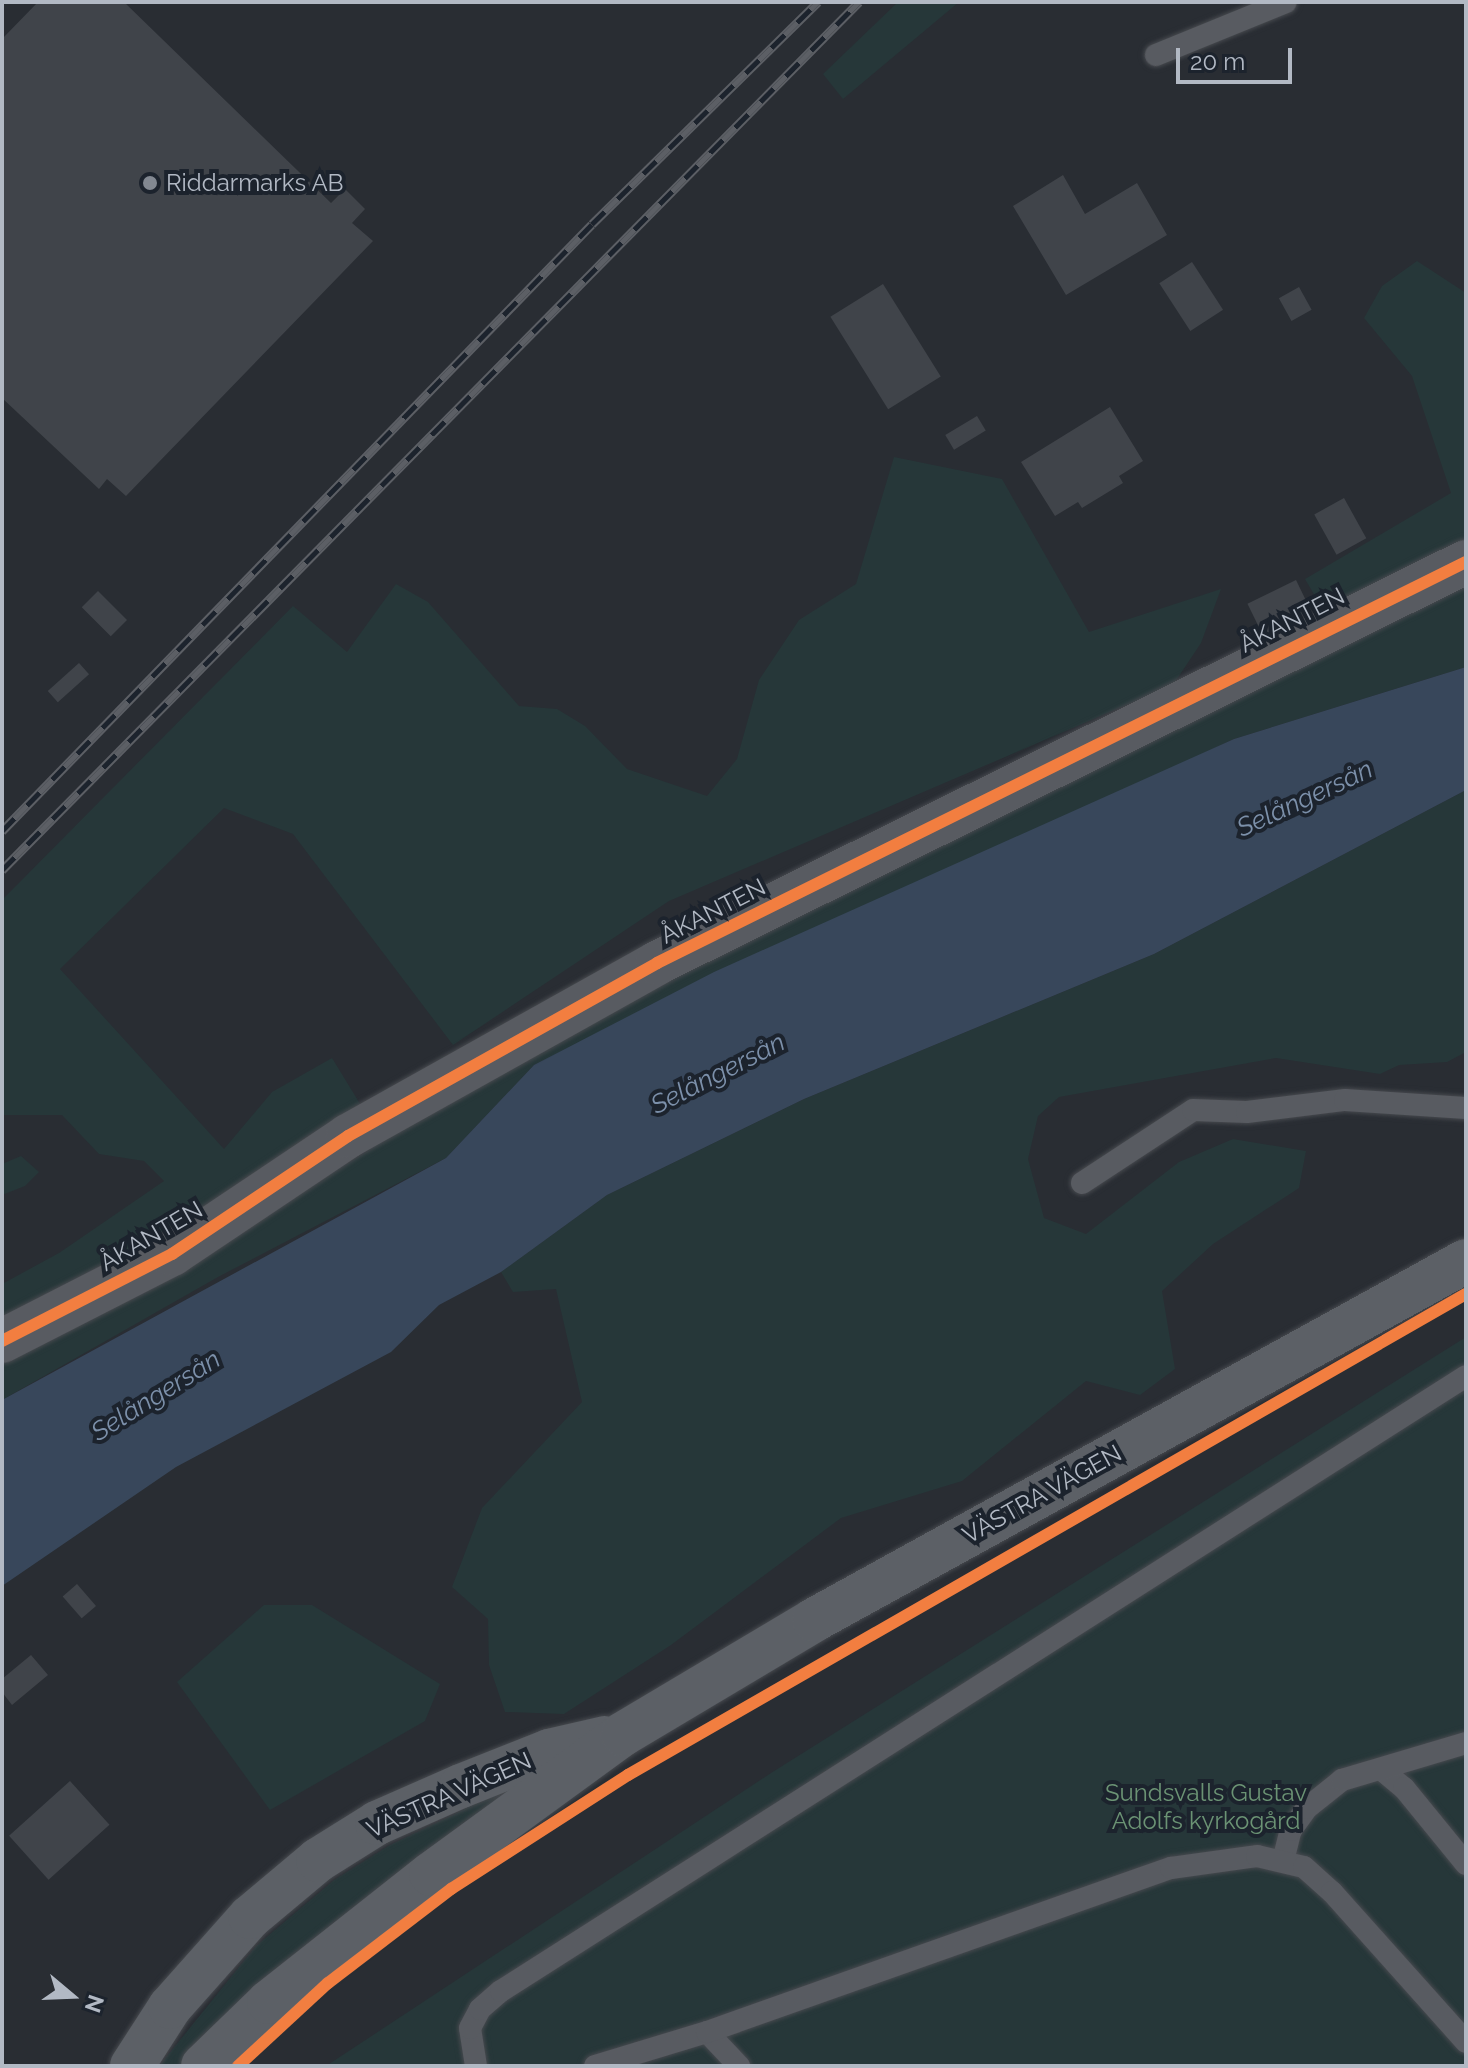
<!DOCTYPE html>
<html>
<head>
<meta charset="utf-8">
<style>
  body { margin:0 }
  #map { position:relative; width:1468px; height:2068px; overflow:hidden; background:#292d33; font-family:Raleway,sans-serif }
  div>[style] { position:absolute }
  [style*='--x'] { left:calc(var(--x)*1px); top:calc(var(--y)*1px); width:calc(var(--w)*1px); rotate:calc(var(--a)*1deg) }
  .green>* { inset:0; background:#263739 }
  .water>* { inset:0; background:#38475b }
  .building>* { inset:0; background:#40444a; transform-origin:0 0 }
  .roads { filter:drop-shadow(0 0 2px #46494e) drop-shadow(0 0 2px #46494e) }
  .lane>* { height:22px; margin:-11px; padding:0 11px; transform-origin:11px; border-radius:11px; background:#585b61 }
  .street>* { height:44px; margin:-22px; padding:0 22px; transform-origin:22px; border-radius:22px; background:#585b61 }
  .secondary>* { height:44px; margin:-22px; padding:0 22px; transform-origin:22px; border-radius:22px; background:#5c6066 }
  .rail>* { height:9px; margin-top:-4.5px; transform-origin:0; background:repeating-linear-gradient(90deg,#1c232d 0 18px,#5c5f65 0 36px); box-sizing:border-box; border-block:2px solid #5c5f65 }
  .cycleway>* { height:12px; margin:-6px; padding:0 6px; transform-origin:6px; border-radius:6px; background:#f27e40 }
  .dots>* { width:22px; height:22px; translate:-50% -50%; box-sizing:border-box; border:4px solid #1c232d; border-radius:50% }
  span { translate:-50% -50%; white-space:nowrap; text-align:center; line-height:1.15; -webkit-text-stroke:8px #1c232d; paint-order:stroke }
  .poi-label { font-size:24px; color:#b2b9c4 }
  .left { translate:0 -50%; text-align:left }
  .street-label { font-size:24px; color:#b2b9c4 }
  .park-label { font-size:24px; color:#6b9374 }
  .water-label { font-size:26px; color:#7c90aa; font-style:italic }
  .frame { position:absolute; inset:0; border:4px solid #b2b9c4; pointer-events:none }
  .north { position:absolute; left:32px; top:1956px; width:80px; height:80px; -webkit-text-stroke:6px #1c232d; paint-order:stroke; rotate:109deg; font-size:22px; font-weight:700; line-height:32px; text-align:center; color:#b2b9c4 }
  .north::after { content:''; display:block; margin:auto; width:28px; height:36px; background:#b2b9c4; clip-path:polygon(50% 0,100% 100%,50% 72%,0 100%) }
  .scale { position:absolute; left:1176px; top:48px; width:116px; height:36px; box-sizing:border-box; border:4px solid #b2b9c4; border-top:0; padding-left:10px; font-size:24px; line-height:28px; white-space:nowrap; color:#b2b9c4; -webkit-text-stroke:6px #1c232d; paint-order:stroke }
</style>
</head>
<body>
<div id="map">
  <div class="green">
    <i style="clip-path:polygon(898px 2px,959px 2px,843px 99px,823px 74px)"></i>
    <i style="clip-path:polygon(1417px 261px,1466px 293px,1466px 548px,1325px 613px,1305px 579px,1451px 493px,1412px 376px,1364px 318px,1382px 286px)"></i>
    <i style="clip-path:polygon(894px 457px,1002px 479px,1089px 632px,1221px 589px,1201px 643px,1173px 685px,669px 901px,453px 1045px,293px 834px,224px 808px,60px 969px,224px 1149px,272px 1092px,332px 1058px,362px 1107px,195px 1214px,2px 1320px,2px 1284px,59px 1253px,164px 1181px,144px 1161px,99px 1154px,62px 1115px,2px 1115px,2px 900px,293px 606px,347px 652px,396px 584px,428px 602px,519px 706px,557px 709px,585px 726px,627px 769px,707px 796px,737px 759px,759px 680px,799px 620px,856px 584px)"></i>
    <i style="clip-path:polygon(1466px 581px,1466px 667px,1234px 739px,534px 1065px,446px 1158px,218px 1277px,2px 1400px,2px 1363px,212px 1248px,588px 1013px)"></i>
    <i style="clip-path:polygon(1466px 790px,1466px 1052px,1447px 1062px,1399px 1065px,1380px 1074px,1276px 1058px,1059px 1097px,1038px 1116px,1028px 1159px,1044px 1218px,1086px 1234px,1179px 1162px,1233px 1139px,1306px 1151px,1299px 1188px,1213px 1244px,1162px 1291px,1175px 1369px,1140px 1395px,1086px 1381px,962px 1481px,841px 1518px,671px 1645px,564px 1714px,505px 1712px,489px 1665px,488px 1619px,452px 1587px,482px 1508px,582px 1402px,556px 1289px,513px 1292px,501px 1272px,607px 1195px,804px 1099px,1154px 954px)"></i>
    <i style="clip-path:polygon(21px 1156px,39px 1172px,25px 1186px,2px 1195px,2px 1164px)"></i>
    <i style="clip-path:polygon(1466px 1337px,1466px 2066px,326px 2066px,771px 1773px)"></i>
    <i style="clip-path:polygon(264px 1605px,312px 1605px,440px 1684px,425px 1721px,270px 1810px,177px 1682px)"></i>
    <i style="clip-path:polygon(529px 1778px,273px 1971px,179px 2066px,159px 2066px,256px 1946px,334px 1880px,390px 1845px)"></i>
  </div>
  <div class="water">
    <i style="clip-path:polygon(1466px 667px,1466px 790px,1154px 954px,804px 1099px,607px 1195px,501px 1272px,439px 1305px,391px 1352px,176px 1467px,2px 1586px,2px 1400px,446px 1158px,534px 1065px,714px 972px,1234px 739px)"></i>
  </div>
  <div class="building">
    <i style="clip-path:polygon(38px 2px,124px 2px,331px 203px,345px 189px,365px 209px,352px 223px,373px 241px,126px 496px,107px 479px,99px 489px,2px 398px,2px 39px)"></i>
    <i style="clip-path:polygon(1063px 175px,1085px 214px,1137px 183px,1167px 235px,1066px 295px,1013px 206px)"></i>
    <i style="left:1192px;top:262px;width:57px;height:39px;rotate:57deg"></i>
    <i style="left:883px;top:284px;width:109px;height:62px;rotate:58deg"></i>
    <i style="left:1299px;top:287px;width:26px;height:23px;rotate:61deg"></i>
    <i style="clip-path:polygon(1110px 407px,1143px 461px,1119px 476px,1123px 483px,1082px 508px,1078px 502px,1055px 516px,1021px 462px)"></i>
    <i style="left:977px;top:416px;width:17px;height:37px;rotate:59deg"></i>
    <i style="left:1344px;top:498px;width:46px;height:34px;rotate:61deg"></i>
    <i style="left:1296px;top:580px;width:43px;height:54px;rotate:64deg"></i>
    <i style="left:98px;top:591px;width:41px;height:23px;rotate:45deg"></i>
    <i style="left:79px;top:663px;width:15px;height:42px;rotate:48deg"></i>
    <i style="left:77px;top:1584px;width:29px;height:19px;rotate:49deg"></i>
    <i style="clip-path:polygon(31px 1655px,48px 1675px,12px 1705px,2px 1692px,2px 1679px)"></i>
    <i style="left:70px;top:1781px;width:59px;height:82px;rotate:48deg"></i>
  </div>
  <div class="roads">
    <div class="lane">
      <i style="--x:1156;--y:55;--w:140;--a:-22.2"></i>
      <i style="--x:1082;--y:1183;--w:133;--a:-33.3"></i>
      <i style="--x:1193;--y:1110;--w:54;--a:2.1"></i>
      <i style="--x:1247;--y:1112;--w:99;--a:-7"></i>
      <i style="--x:1345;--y:1100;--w:121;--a:3.8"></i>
      <i style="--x:1381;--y:1769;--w:30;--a:40"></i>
      <i style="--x:1404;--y:1788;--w:98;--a:50.8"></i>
      <i style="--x:1283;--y:1861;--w:32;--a:-76"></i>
      <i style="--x:1291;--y:1830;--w:27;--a:-54"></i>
      <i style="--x:1307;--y:1808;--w:45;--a:-38.7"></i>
      <i style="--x:1342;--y:1780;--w:129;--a:-16.6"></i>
      <i style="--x:707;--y:2032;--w:47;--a:46.7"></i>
      <i style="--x:476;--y:2066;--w:38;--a:-99"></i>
      <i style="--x:470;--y:2028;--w:21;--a:-62"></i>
      <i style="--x:480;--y:2009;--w:28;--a:-41"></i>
      <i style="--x:501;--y:1991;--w:1144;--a:-32.51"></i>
      <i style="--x:595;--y:2066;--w:117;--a:-16.9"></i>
      <i style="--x:707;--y:2032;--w:492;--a:-19.5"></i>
      <i style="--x:1171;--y:1868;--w:87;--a:-7.9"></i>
      <i style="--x:1257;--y:1856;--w:48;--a:13.2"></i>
      <i style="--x:1304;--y:1867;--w:38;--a:42"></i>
      <i style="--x:1332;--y:1892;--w:201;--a:48.2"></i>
    </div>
    <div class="street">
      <i style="--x:2;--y:1341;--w:191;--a:-27.1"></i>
      <i style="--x:172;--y:1254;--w:212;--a:-33.8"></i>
      <i style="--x:348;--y:1136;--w:354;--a:-29.2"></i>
      <i style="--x:657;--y:963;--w:903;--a:-26.37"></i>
    </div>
    <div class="secondary">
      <i style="--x:132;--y:2066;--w:70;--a:-57.2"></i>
      <i style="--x:170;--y:2007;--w:120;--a:-48.4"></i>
      <i style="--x:250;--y:1917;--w:89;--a:-40"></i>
      <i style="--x:318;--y:1860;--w:70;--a:-32.1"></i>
      <i style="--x:377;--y:1823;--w:92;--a:-23.8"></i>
      <i style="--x:461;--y:1786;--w:95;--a:-21.7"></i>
      <i style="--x:549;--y:1751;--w:57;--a:-13.1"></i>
      <i style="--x:203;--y:2066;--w:92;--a:-44.1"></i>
      <i style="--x:269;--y:2002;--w:206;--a:-38.3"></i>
      <i style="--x:431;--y:1874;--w:238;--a:-36.1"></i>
      <i style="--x:623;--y:1734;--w:222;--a:-30.8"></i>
      <i style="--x:814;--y:1620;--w:744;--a:-28.84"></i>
    </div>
  </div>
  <div class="rail">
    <i style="--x:2;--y:831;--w:846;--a:-45.81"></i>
    <i style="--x:592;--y:224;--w:317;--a:-44.5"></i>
    <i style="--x:2;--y:870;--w:1220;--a:-45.37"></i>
  </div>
  <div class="cycleway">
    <i style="--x:2;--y:1341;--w:191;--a:-27.1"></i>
    <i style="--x:172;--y:1254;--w:212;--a:-33.8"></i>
    <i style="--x:348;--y:1136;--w:354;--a:-29.2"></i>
    <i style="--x:657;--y:963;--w:903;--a:-26.37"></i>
    <i style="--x:238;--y:2066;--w:122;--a:-42.7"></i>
    <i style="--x:328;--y:1983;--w:155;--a:-37.4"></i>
    <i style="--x:451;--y:1889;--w:211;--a:-32.8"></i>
    <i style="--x:628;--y:1775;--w:966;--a:-29.86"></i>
  </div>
  <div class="dots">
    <i style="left:150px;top:183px;background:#828891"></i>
  </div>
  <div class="poi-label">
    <span class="left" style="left:166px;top:183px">Riddarmarks AB</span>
  </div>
  <div class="street-label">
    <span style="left:1292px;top:620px;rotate:-27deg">ÅKANTEN</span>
    <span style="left:713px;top:911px;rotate:-27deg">ÅKANTEN</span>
    <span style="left:151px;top:1236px;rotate:-30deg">ÅKANTEN</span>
    <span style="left:1042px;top:1494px;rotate:-29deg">VÄSTRA VÄGEN</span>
    <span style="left:449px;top:1795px;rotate:-24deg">VÄSTRA VÄGEN</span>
  </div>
  <div class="park-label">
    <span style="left:1206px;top:1807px">Sundsvalls Gustav<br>Adolfs kyrkogård</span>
  </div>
  <div class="water-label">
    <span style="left:1305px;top:799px;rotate:-25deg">Selångersån</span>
    <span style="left:718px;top:1074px;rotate:-27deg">Selångersån</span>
    <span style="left:156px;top:1396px;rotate:-32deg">Selångersån</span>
  </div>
  <div class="frame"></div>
  <div class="north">N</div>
  <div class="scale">20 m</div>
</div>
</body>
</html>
